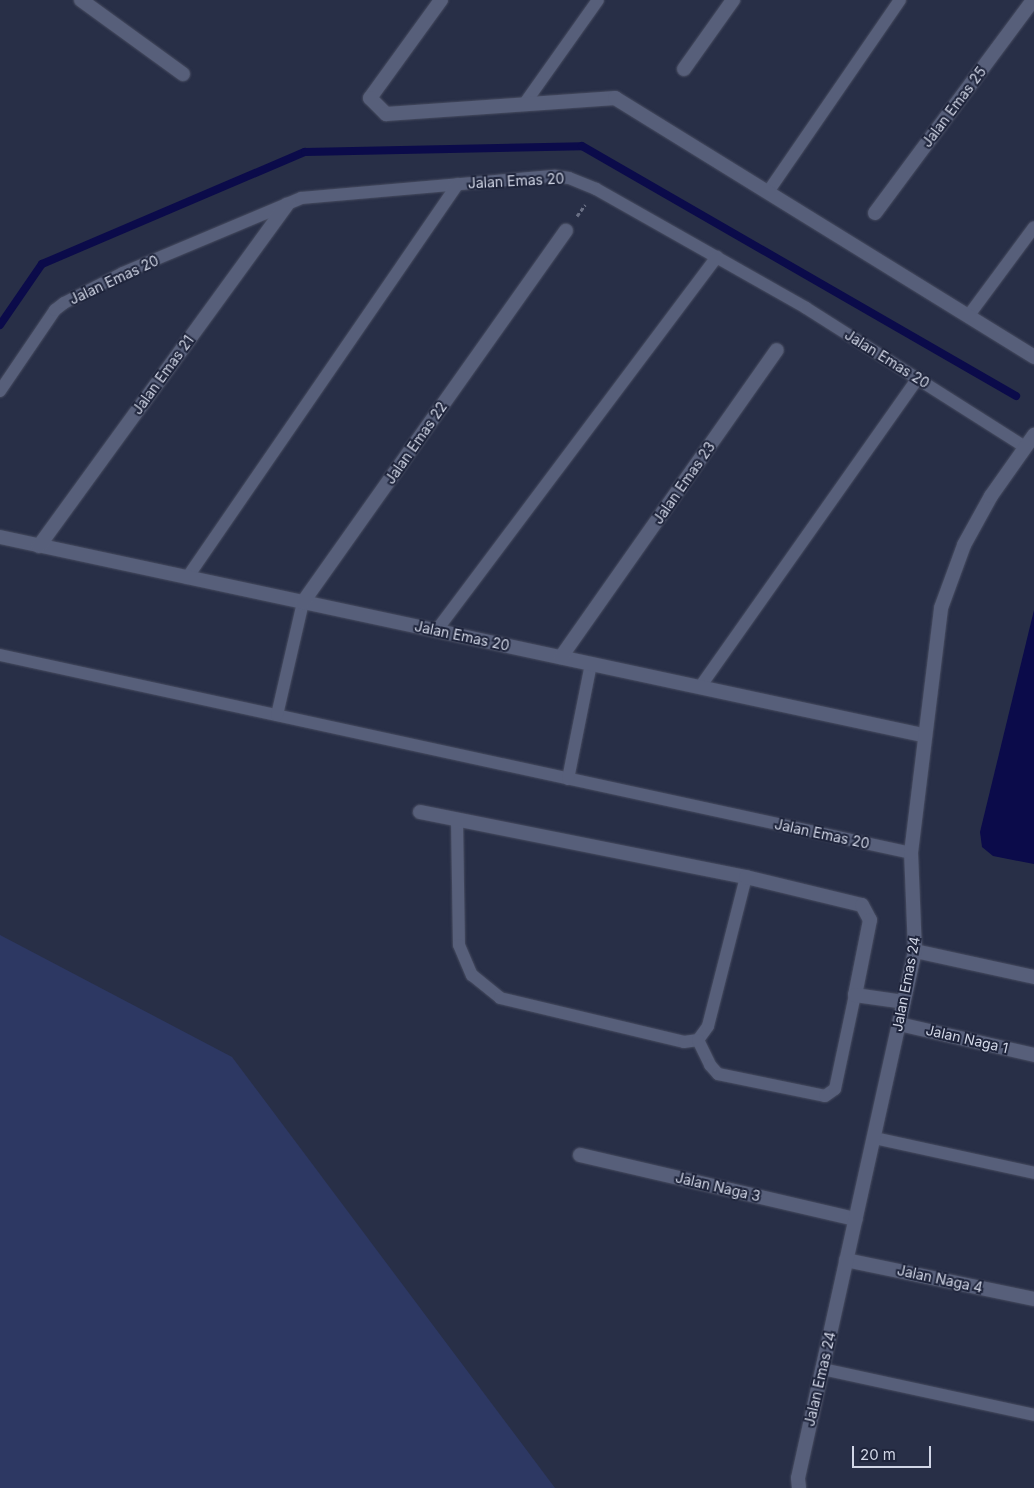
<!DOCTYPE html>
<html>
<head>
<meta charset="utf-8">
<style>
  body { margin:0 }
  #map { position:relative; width:1034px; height:1488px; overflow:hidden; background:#282f47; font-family:Inter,sans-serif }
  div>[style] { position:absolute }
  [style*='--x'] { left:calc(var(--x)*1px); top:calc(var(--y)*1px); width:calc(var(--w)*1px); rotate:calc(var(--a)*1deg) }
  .green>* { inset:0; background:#2d3863 }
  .water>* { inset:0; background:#0b0b4a }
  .stream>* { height:8px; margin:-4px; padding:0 4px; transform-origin:4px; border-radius:4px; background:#0b0b4a }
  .path>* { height:3px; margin-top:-1.5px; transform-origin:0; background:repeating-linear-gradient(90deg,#696f84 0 4px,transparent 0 6.5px) }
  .roads { filter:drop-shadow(0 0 1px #474c60) drop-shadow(0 0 1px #474c60) }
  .service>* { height:12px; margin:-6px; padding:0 6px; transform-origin:6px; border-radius:6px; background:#575f7a }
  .minor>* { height:14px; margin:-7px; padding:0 7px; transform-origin:7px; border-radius:7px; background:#575f7a }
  span { translate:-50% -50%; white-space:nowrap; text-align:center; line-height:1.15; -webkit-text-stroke:4px #1f253c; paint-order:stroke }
  .street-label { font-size:14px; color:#d1d6e6 }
  .scale { position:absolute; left:852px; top:1446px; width:79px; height:22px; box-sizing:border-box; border:2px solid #d1d6e6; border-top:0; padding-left:6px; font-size:15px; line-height:18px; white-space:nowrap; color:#d1d6e6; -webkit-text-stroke:4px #1f253c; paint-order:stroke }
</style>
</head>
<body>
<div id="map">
  <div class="green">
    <i style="clip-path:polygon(0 935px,232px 1057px,555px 1488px,0 1488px)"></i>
  </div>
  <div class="water">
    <i style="clip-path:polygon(1034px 610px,1034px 864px,993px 856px,982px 847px,980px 832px)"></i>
  </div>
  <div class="stream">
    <i style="--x:0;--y:325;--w:74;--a:-55.5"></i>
    <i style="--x:42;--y:264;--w:286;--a:-23.1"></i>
    <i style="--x:305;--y:152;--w:277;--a:-1.2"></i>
    <i style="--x:582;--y:146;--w:501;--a:29.94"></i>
  </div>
  <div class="path">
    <i style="--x:577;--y:216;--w:14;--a:-54"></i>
  </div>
  <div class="roads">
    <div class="service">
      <i style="--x:525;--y:103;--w:126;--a:-54.7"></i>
      <i style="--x:768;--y:192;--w:233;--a:-55.5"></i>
      <i style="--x:969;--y:315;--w:109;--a:-53.5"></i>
      <i style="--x:0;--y:391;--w:98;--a:-55.8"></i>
      <i style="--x:55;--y:310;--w:11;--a:-38"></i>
      <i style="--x:64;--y:303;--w:66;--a:-27"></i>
      <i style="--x:123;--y:273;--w:193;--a:-22.8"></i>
      <i style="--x:301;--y:198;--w:255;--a:-5"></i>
      <i style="--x:555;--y:176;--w:14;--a:8"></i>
      <i style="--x:569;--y:178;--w:29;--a:22"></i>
      <i style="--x:596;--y:189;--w:241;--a:29.5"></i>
      <i style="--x:806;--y:308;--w:259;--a:32.4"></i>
      <i style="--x:187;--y:578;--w:478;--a:-55.5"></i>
      <i style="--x:436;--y:631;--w:468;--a:-53.1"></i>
      <i style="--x:0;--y:655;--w:932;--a:12.26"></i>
      <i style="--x:700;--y:687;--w:378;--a:-54.8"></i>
      <i style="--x:277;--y:715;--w:116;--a:-77"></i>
      <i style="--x:568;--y:779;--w:117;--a:-78.7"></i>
      <i style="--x:457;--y:819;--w:126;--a:89.1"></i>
      <i style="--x:459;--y:945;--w:33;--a:67"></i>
      <i style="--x:472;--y:975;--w:36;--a:39"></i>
      <i style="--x:500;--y:998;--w:189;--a:13.4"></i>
      <i style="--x:684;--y:1042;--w:14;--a:-8"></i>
      <i style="--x:698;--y:1040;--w:17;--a:-54"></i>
      <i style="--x:708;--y:1026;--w:154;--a:-75.7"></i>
      <i style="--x:698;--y:1040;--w:28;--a:64"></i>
      <i style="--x:710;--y:1065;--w:12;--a:48"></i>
      <i style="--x:718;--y:1074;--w:109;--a:11.6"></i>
      <i style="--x:825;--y:1096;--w:12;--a:-35"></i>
      <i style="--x:835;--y:1089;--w:96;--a:-78"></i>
      <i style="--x:874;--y:1138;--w:164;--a:12.3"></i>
      <i style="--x:822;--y:1369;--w:217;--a:12.2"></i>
    </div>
    <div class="minor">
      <i style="--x:81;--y:0;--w:126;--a:36"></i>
      <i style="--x:441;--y:0;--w:121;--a:125.9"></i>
      <i style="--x:370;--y:98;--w:23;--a:45"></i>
      <i style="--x:386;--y:114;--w:230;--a:-4"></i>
      <i style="--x:615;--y:98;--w:493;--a:31.7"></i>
      <i style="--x:684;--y:69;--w:85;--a:-54.6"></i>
      <i style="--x:875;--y:213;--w:265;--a:-53.4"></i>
      <i style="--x:0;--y:537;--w:944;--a:12.11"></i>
      <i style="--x:39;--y:546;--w:422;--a:-54"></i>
      <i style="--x:303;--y:602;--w:455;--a:-54.7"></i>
      <i style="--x:561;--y:657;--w:375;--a:-54.9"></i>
      <i style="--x:420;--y:812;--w:332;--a:11.3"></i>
      <i style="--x:746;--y:877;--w:119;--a:13.6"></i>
      <i style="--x:862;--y:905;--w:17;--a:62"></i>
      <i style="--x:870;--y:920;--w:76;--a:101.3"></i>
      <i style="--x:855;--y:995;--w:49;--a:8.1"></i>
      <i style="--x:915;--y:951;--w:122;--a:12.3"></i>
      <i style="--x:899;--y:1024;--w:139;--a:12.9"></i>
      <i style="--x:580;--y:1155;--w:283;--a:13.1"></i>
      <i style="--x:846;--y:1260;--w:192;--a:11.7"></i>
      <i style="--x:799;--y:1488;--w:10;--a:-96"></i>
      <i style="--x:798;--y:1478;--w:540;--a:-77.48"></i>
      <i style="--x:915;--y:951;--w:98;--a:-92.3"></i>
      <i style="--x:911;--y:853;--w:247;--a:-83"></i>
      <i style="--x:941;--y:608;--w:67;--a:-69.9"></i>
      <i style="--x:964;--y:545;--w:56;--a:-61.1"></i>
      <i style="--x:991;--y:496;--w:75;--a:-54.8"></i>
    </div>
  </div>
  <div class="street-label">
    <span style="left:954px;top:107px;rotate:-53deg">Jalan Emas 25</span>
    <span style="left:516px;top:181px;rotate:-3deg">Jalan Emas 20</span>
    <span style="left:114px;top:280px;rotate:-25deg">Jalan Emas 20</span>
    <span style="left:887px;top:359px;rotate:32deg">Jalan Emas 20</span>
    <span style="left:163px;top:375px;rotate:-54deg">Jalan Emas 21</span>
    <span style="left:416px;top:443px;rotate:-55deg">Jalan Emas 22</span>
    <span style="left:684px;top:483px;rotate:-55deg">Jalan Emas 23</span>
    <span style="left:462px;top:636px;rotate:12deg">Jalan Emas 20</span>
    <span style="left:822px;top:834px;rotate:12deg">Jalan Emas 20</span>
    <span style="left:906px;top:984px;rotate:-79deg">Jalan Emas 24</span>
    <span style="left:967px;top:1039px;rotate:13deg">Jalan Naga 1</span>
    <span style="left:718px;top:1187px;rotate:13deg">Jalan Naga 3</span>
    <span style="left:940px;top:1279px;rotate:12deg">Jalan Naga 4</span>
    <span style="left:820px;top:1379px;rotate:-77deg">Jalan Emas 24</span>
  </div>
  <div class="scale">20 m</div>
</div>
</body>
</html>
